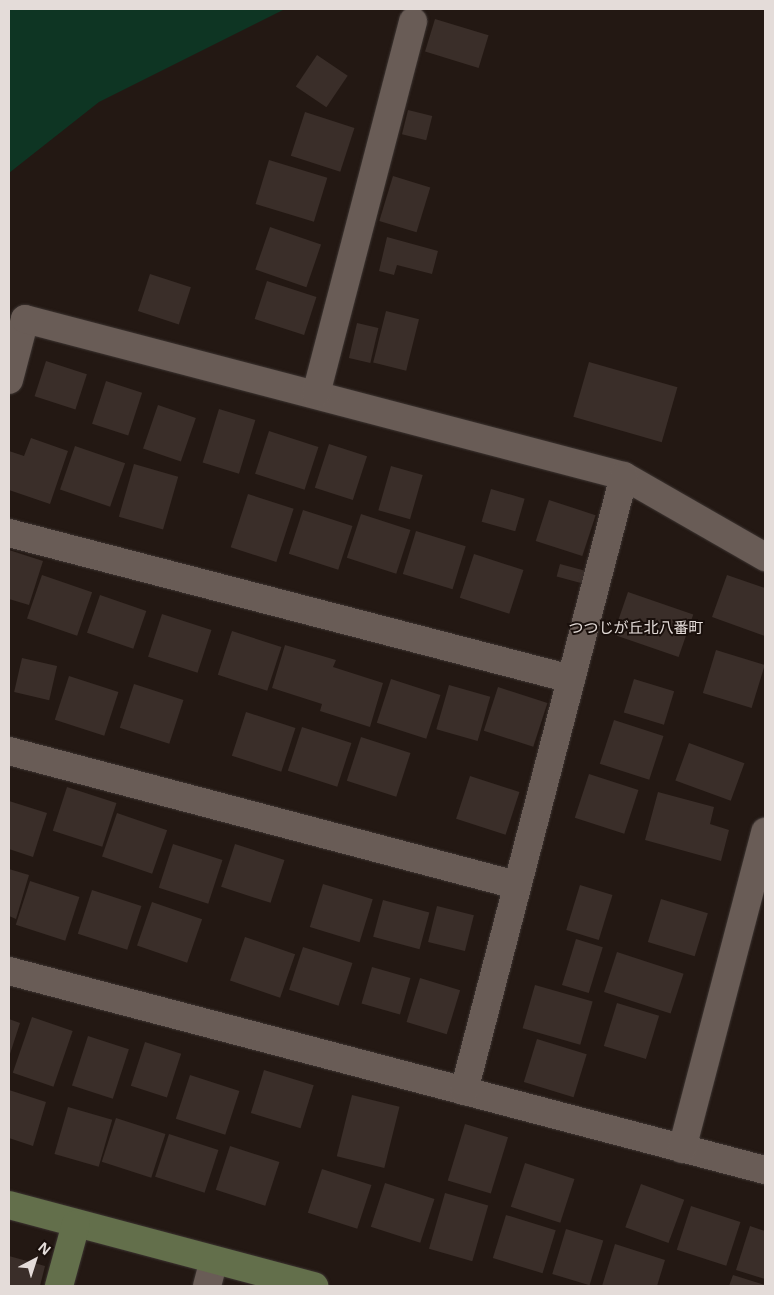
<!DOCTYPE html>
<html>
<head>
<meta charset="utf-8">
<style>
  body { margin:0 }
  #map { position:relative; width:774px; height:1295px; overflow:hidden; background:#231813; font-family:"Open Sans","Noto Sans JP",sans-serif }
  div>[style] { position:absolute }
  [style*='--x'] { left:calc(var(--x)*1px); top:calc(var(--y)*1px); width:calc(var(--w)*1px); rotate:calc(var(--a)*1deg) }
  .green>* { inset:0; background:#0e3523 }
  .building>* { inset:0; background:#3a2e29; transform-origin:0 0 }
  .roads { filter:drop-shadow(0 0 1px #3c3431) drop-shadow(0 0 1px #3c3431) }
  .street>* { height:28px; margin:-14px; padding:0 14px; transform-origin:14px; border-radius:14px; background:#695c56 }
  .secondary>* { height:28px; margin:-14px; padding:0 14px; transform-origin:14px; border-radius:14px; background:#636f4b }
  span { translate:-50% -50%; white-space:nowrap; text-align:center; line-height:1.15; -webkit-text-stroke:4px #190f0b; paint-order:stroke }
  .quarter-label { font-size:15px; color:#e4dcd9 }
  .frame { position:absolute; inset:0; border:10px solid #e4dcd9; pointer-events:none }
  .north { position:absolute; left:10px; top:1235px; width:50px; height:50px; -webkit-text-stroke:4px #190f0b; paint-order:stroke; rotate:40deg; font-size:14px; font-weight:700; line-height:20px; text-align:center; color:#e4dcd9 }
  .north::after { content:''; display:block; margin:auto; width:18px; height:22px; background:#e4dcd9; clip-path:polygon(50% 0,100% 100%,50% 72%,0 100%) }
</style>
</head>
<body>
<div id="map">
  <div class="green">
    <i style="clip-path:polygon(9px 9px,285px 9px,99px 102px,9px 173px)"></i>
  </div>
  <div class="building">
    <i style="left:435px;top:19px;width:56px;height:34px;rotate:17deg"></i>
    <i style="left:317px;top:55px;width:37px;height:38px;rotate:34deg"></i>
    <i style="left:408px;top:110px;width:25px;height:25px;rotate:14deg"></i>
    <i style="left:305px;top:112px;width:52px;height:46px;rotate:18deg"></i>
    <i style="left:269px;top:160px;width:61px;height:46px;rotate:17deg"></i>
    <i style="left:393px;top:176px;width:39px;height:47px;rotate:17deg"></i>
    <i style="left:270px;top:227px;width:54px;height:45px;rotate:19deg"></i>
    <i style="clip-path:polygon(387px 237px,438px 251px,432px 274px,397px 265px,394px 275px,379px 271px)"></i>
    <i style="left:150px;top:274px;width:43px;height:39px;rotate:18deg"></i>
    <i style="left:267px;top:281px;width:52px;height:40px;rotate:18deg"></i>
    <i style="left:386px;top:311px;width:34px;height:53px;rotate:14deg"></i>
    <i style="left:357px;top:323px;width:22px;height:36px;rotate:13deg"></i>
    <i style="left:46px;top:361px;width:43px;height:37px;rotate:18deg"></i>
    <i style="left:589px;top:362px;width:92px;height:57px;rotate:16deg"></i>
    <i style="left:106px;top:381px;width:38px;height:45px;rotate:18deg"></i>
    <i style="left:158px;top:405px;width:40px;height:46px;rotate:19deg"></i>
    <i style="left:219px;top:409px;width:38px;height:56px;rotate:17deg"></i>
    <i style="left:269px;top:431px;width:52px;height:45px;rotate:18deg"></i>
    <i style="clip-path:polygon(31px 438px,68px 451px,50px 504px,9px 490px,9px 451px,24px 456px)"></i>
    <i style="left:329px;top:444px;width:40px;height:46px;rotate:18deg"></i>
    <i style="left:75px;top:446px;width:53px;height:46px;rotate:19deg"></i>
    <i style="left:134px;top:464px;width:46px;height:55px;rotate:16deg"></i>
    <i style="left:391px;top:466px;width:33px;height:46px;rotate:16deg"></i>
    <i style="left:491px;top:489px;width:35px;height:34px;rotate:16deg"></i>
    <i style="left:248px;top:494px;width:48px;height:56px;rotate:18deg"></i>
    <i style="left:549px;top:500px;width:49px;height:43px;rotate:18deg"></i>
    <i style="left:303px;top:510px;width:52px;height:46px;rotate:18deg"></i>
    <i style="left:361px;top:514px;width:52px;height:46px;rotate:18deg"></i>
    <i style="left:416px;top:531px;width:52px;height:45px;rotate:17deg"></i>
    <i style="clip-path:polygon(9px 550px,43px 561px,29px 605px,9px 599px)"></i>
    <i style="left:474px;top:554px;width:52px;height:46px;rotate:18deg"></i>
    <i style="left:560px;top:564px;width:27px;height:13px;rotate:15deg"></i>
    <i style="left:42px;top:575px;width:53px;height:46px;rotate:19deg"></i>
    <i style="clip-path:polygon(727px 575px,765px 588px,765px 636px,712px 617px)"></i>
    <i style="left:628px;top:592px;width:69px;height:45px;rotate:19deg"></i>
    <i style="left:100px;top:595px;width:49px;height:40px;rotate:19deg"></i>
    <i style="left:162px;top:614px;width:52px;height:45px;rotate:18deg"></i>
    <i style="left:232px;top:631px;width:52px;height:46px;rotate:18deg"></i>
    <i style="clip-path:polygon(285px 645px,336px 660px,333px 667px,383px 683px,370px 727px,320px 711px,322px 704px,272px 688px)"></i>
    <i style="left:716px;top:650px;width:51px;height:45px;rotate:17deg"></i>
    <i style="left:22px;top:658px;width:36px;height:35px;rotate:13deg"></i>
    <i style="left:69px;top:676px;width:52px;height:46px;rotate:18deg"></i>
    <i style="left:391px;top:679px;width:52px;height:46px;rotate:18deg"></i>
    <i style="left:634px;top:679px;width:42px;height:35px;rotate:17deg"></i>
    <i style="left:134px;top:684px;width:52px;height:46px;rotate:18deg"></i>
    <i style="left:449px;top:685px;width:43px;height:46px;rotate:16deg"></i>
    <i style="left:498px;top:687px;width:52px;height:46px;rotate:18deg"></i>
    <i style="left:246px;top:712px;width:52px;height:46px;rotate:18deg"></i>
    <i style="left:614px;top:720px;width:52px;height:46px;rotate:18deg"></i>
    <i style="left:302px;top:727px;width:52px;height:46px;rotate:18deg"></i>
    <i style="left:361px;top:737px;width:52px;height:46px;rotate:18deg"></i>
    <i style="left:689px;top:743px;width:59px;height:40px;rotate:20deg"></i>
    <i style="left:589px;top:774px;width:52px;height:46px;rotate:18deg"></i>
    <i style="left:470px;top:776px;width:52px;height:45px;rotate:18deg"></i>
    <i style="left:67px;top:787px;width:52px;height:46px;rotate:18deg"></i>
    <i style="clip-path:polygon(658px 792px,714px 807px,710px 824px,729px 830px,721px 861px,645px 840px)"></i>
    <i style="clip-path:polygon(9px 801px,47px 813px,33px 857px,9px 849px)"></i>
    <i style="left:117px;top:813px;width:53px;height:46px;rotate:19deg"></i>
    <i style="left:173px;top:844px;width:52px;height:46px;rotate:18deg"></i>
    <i style="left:235px;top:844px;width:52px;height:45px;rotate:18deg"></i>
    <i style="clip-path:polygon(9px 869px,29px 875px,16px 919px,9px 916px)"></i>
    <i style="left:30px;top:881px;width:52px;height:46px;rotate:18deg"></i>
    <i style="left:323px;top:884px;width:52px;height:45px;rotate:17deg"></i>
    <i style="left:580px;top:885px;width:34px;height:47px;rotate:17deg"></i>
    <i style="left:92px;top:890px;width:52px;height:46px;rotate:18deg"></i>
    <i style="left:661px;top:899px;width:49px;height:45px;rotate:17deg"></i>
    <i style="left:383px;top:900px;width:48px;height:38px;rotate:15deg"></i>
    <i style="left:152px;top:902px;width:53px;height:46px;rotate:19deg"></i>
    <i style="left:437px;top:906px;width:38px;height:37px;rotate:14deg"></i>
    <i style="left:245px;top:937px;width:53px;height:46px;rotate:19deg"></i>
    <i style="left:576px;top:939px;width:28px;height:48px;rotate:17deg"></i>
    <i style="left:303px;top:947px;width:52px;height:45px;rotate:18deg"></i>
    <i style="left:617px;top:952px;width:70px;height:42px;rotate:18deg"></i>
    <i style="left:372px;top:967px;width:40px;height:38px;rotate:16deg"></i>
    <i style="left:420px;top:978px;width:42px;height:46px;rotate:17deg"></i>
    <i style="left:535px;top:985px;width:60px;height:45px;rotate:16deg"></i>
    <i style="left:617px;top:1003px;width:44px;height:45px;rotate:17deg"></i>
    <i style="left:32px;top:1017px;width:43px;height:59px;rotate:19deg"></i>
    <i style="clip-path:polygon(9px 1019px,20px 1023px,9px 1057px)"></i>
    <i style="left:88px;top:1036px;width:43px;height:52px;rotate:18deg"></i>
    <i style="left:537px;top:1039px;width:52px;height:45px;rotate:17deg"></i>
    <i style="left:145px;top:1042px;width:38px;height:46px;rotate:18deg"></i>
    <i style="left:264px;top:1070px;width:52px;height:45px;rotate:17deg"></i>
    <i style="left:190px;top:1075px;width:52px;height:46px;rotate:18deg"></i>
    <i style="clip-path:polygon(9px 1090px,46px 1102px,33px 1146px,9px 1138px)"></i>
    <i style="left:352px;top:1095px;width:49px;height:63px;rotate:14deg"></i>
    <i style="left:68px;top:1107px;width:46px;height:49px;rotate:16deg"></i>
    <i style="left:116px;top:1118px;width:52px;height:46px;rotate:18deg"></i>
    <i style="left:465px;top:1124px;width:45px;height:59px;rotate:17deg"></i>
    <i style="left:169px;top:1134px;width:52px;height:45px;rotate:18deg"></i>
    <i style="left:230px;top:1146px;width:52px;height:46px;rotate:18deg"></i>
    <i style="left:525px;top:1163px;width:52px;height:46px;rotate:18deg"></i>
    <i style="left:322px;top:1169px;width:52px;height:46px;rotate:18deg"></i>
    <i style="left:385px;top:1183px;width:52px;height:46px;rotate:18deg"></i>
    <i style="left:641px;top:1184px;width:46px;height:46px;rotate:20deg"></i>
    <i style="left:445px;top:1193px;width:45px;height:58px;rotate:16deg"></i>
    <i style="left:691px;top:1206px;width:52px;height:46px;rotate:18deg"></i>
    <i style="left:506px;top:1215px;width:52px;height:45px;rotate:17deg"></i>
    <i style="clip-path:polygon(750px 1226px,765px 1231px,765px 1279px,736px 1270px)"></i>
    <i style="left:566px;top:1229px;width:39px;height:47px;rotate:17deg"></i>
    <i style="clip-path:polygon(615px 1244px,665px 1260px,657px 1286px,602px 1286px)"></i>
    <i style="clip-path:polygon(9px 1256px,45px 1266px,40px 1286px,9px 1286px)"></i>
    <i style="clip-path:polygon(733px 1275px,765px 1285px,765px 1286px,729px 1286px)"></i>
  </div>
  <div class="roads">
    <div class="street">
      <i style="--x:9;--y:380;--w:63;--a:-75.3"></i>
      <i style="--x:25;--y:319;--w:619;--a:14.69"></i>
      <i style="--x:624;--y:476;--w:163;--a:29.9"></i>
      <i style="--x:316;--y:394;--w:385;--a:-75.4"></i>
      <i style="--x:9;--y:533;--w:581;--a:14.56"></i>
      <i style="--x:9;--y:751;--w:524;--a:14.8"></i>
      <i style="--x:9;--y:971;--w:782;--a:14.75"></i>
      <i style="--x:464;--y:1091;--w:635;--a:-75.42"></i>
      <i style="--x:682;--y:1149;--w:328;--a:-75.3"></i>
      <i style="--x:207;--y:1286;--w:27;--a:-75"></i>
    </div>
    <div class="secondary">
      <i style="--x:9;--y:1205;--w:316;--a:14.9"></i>
      <i style="--x:59;--y:1286;--w:64;--a:-74.7"></i>
    </div>
  </div>
  <div class="quarter-label">
    <span style="left:636px;top:628px">つつじが丘北八番町</span>
  </div>
  <div class="frame"></div>
  <div class="north">N</div>
</div>
</body>
</html>
